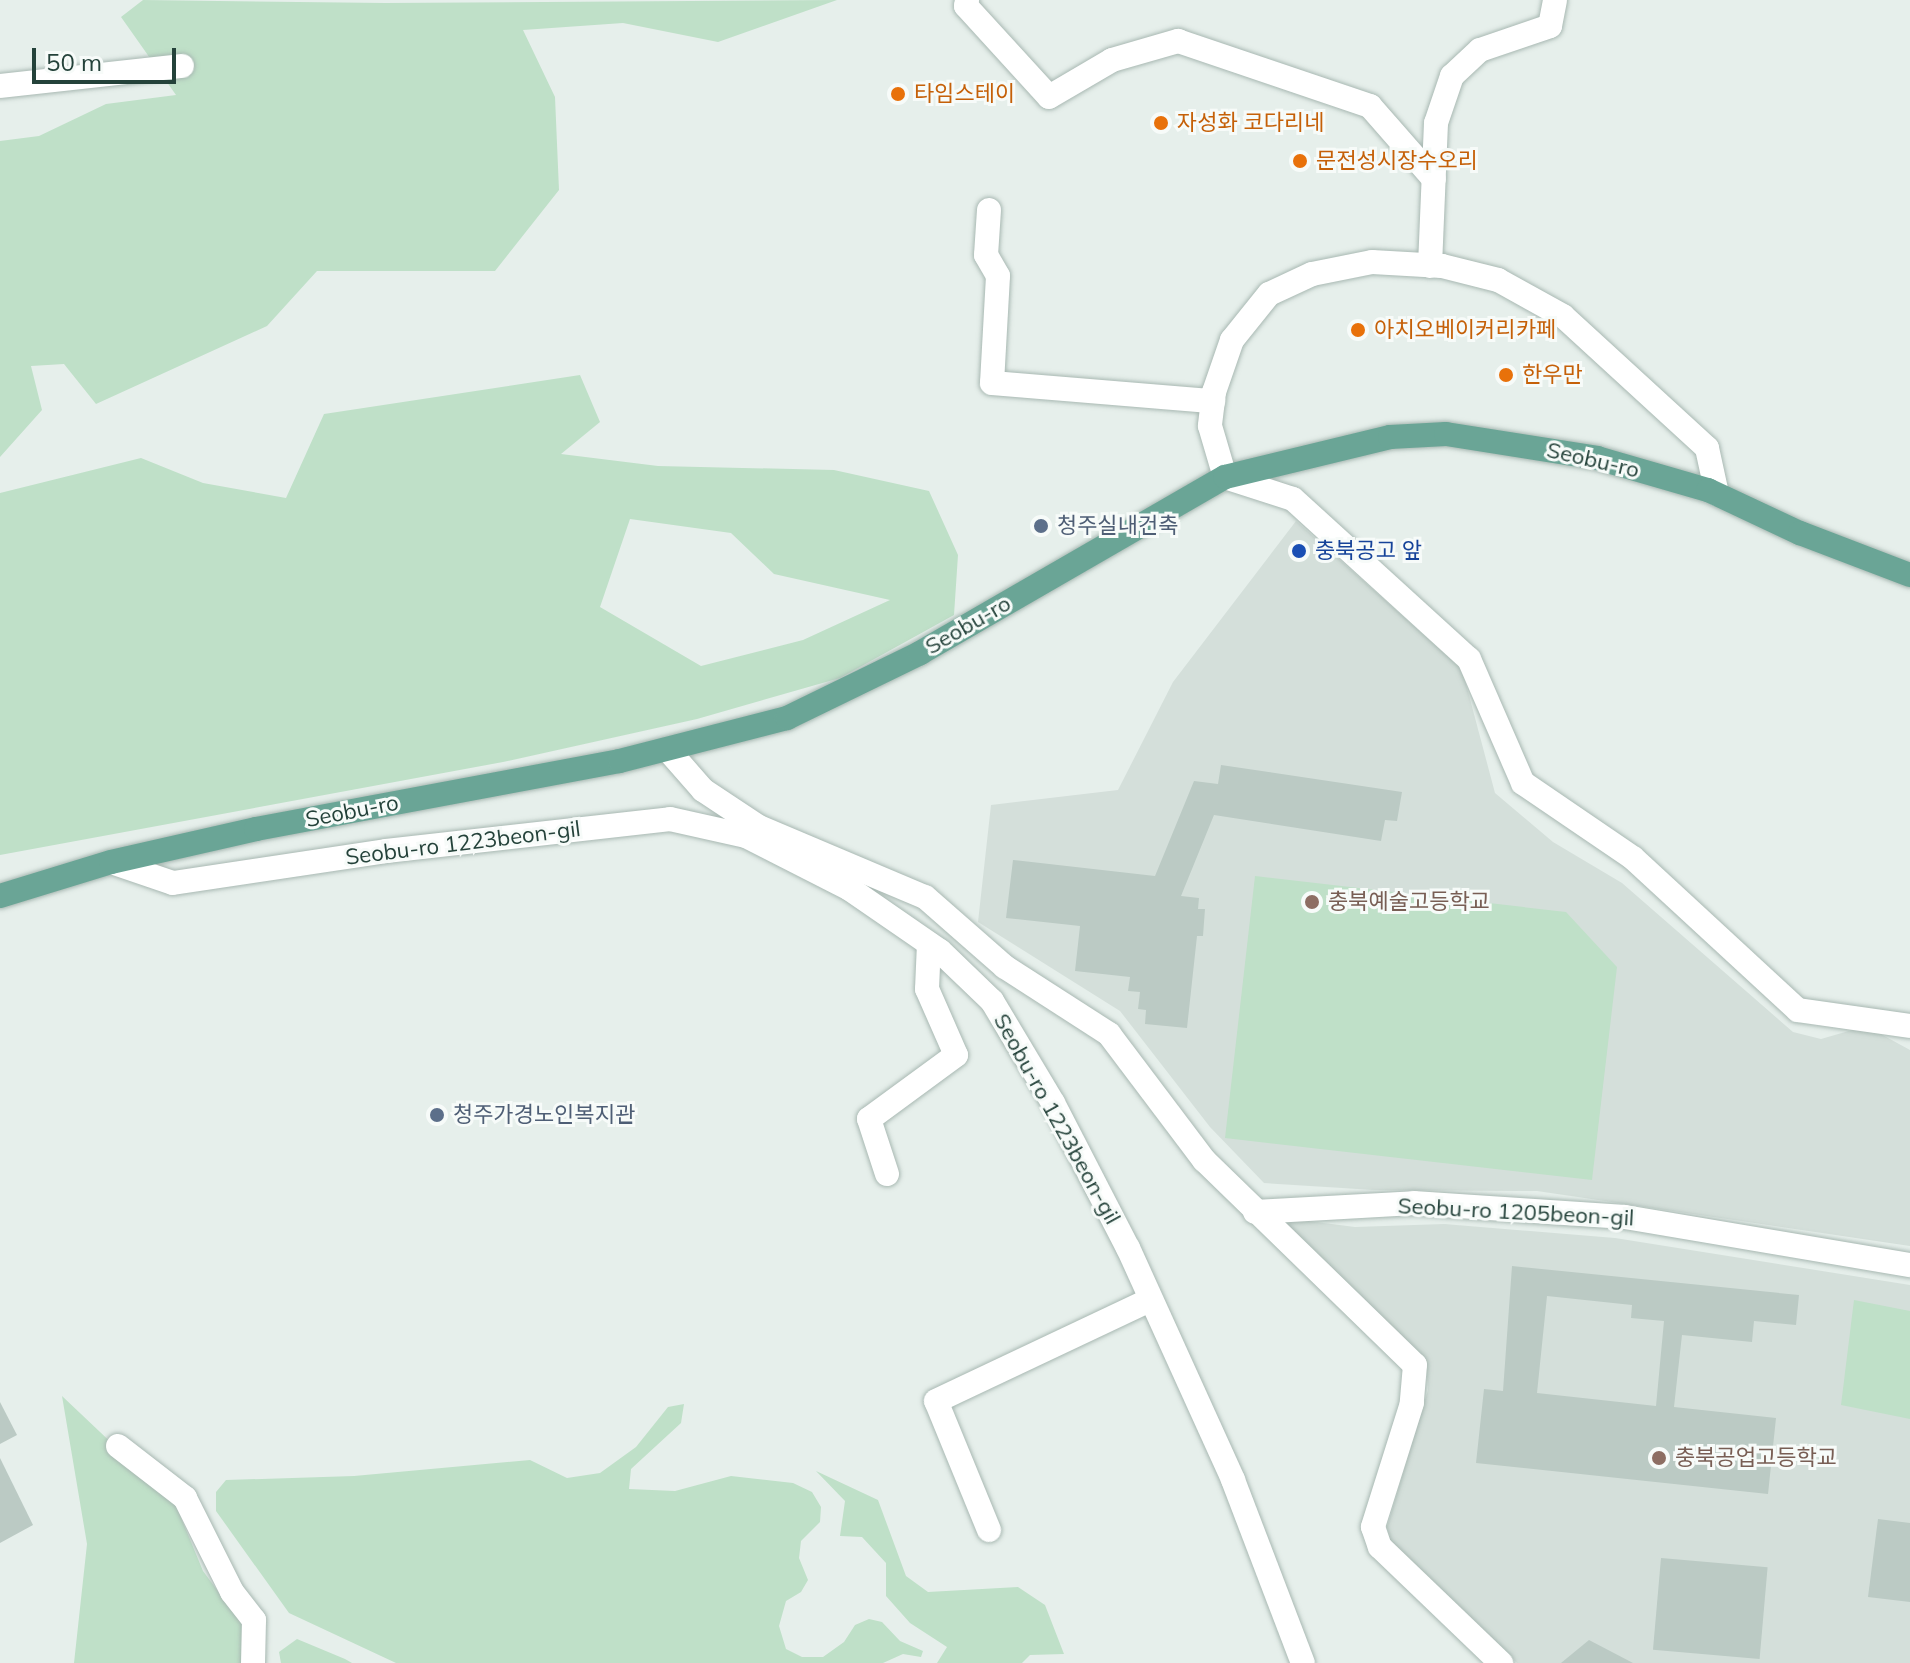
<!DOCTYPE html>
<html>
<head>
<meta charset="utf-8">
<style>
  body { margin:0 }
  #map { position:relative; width:1910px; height:1663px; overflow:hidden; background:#e6efeb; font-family:Mulish,"Noto Sans KR",sans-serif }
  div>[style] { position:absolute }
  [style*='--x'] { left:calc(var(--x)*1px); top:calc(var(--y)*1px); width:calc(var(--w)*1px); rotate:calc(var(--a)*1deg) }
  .built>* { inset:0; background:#d4dfda }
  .green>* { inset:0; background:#bfe0c8 }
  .building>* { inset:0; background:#bbcac4; transform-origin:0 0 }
  .roads { filter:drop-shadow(0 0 2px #a8b8b2) drop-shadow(0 0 2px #a8b8b2) }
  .minor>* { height:24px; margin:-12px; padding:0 12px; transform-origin:12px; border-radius:12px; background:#fff }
  .major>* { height:24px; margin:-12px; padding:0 12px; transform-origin:12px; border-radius:12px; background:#6aa596 }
  .dots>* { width:22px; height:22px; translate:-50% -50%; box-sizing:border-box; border:4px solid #f7fbf9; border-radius:50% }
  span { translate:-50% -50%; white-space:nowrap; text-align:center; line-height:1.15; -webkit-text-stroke:6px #f7fbf9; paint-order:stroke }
  .food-label { font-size:22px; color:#c56008 }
  .left { translate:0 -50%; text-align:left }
  .street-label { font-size:22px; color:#24423a }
  .service-label { font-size:22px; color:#4e5e75 }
  .transit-label { font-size:22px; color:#164399 }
  .education-label { font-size:22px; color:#785e54 }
  .scale { position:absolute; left:32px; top:48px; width:144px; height:36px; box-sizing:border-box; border:4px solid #24423a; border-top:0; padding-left:10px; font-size:24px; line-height:28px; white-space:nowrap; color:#24423a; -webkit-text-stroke:6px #f7fbf9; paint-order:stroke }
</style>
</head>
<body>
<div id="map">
  <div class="built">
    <i style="clip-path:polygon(1296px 521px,1462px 669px,1495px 793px,1553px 842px,1622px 883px,1793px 1032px,1821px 1039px,1866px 1026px,1910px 1050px,1910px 1246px,1537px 1191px,1374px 1190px,1264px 1183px,1210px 1127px,1120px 1011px,978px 922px,991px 805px,1118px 790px,1173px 682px)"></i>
    <i style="clip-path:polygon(1292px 1219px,1355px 1227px,1444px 1224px,1615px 1238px,1910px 1285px,1910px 1663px,1517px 1663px,1390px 1541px,1387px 1527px,1428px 1390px,1426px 1362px,1282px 1224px)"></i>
  </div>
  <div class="green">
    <i style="clip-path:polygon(143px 0,385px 3px,837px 0,718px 42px,623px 23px,523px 30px,555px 97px,559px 190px,495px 271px,317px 271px,267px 326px,96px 404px,64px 364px,31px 366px,42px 410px,0 457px,0 141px,39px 136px,106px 104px,176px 95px,121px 17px)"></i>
    <i style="clip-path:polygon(evenodd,580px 375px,600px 422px,561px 454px,658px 466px,834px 470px,929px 491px,958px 555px,954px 615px,840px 678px,697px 719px,503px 762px,0 855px,0 493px,141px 458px,203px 483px,286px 498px,324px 414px,580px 375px,630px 519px,731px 533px,774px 574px,890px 600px,803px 640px,701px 666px,600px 607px,630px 519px)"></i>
    <i style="clip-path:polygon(1255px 876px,1566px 912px,1617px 967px,1592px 1180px,1225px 1138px)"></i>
    <i style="clip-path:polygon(1854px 1300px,1910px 1311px,1910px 1419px,1841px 1405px)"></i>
    <i style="clip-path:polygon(62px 1396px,175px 1503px,203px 1571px,245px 1628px,242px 1663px,74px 1663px,87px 1544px)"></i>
    <i style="clip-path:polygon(684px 1404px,681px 1423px,631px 1469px,629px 1489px,675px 1491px,731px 1476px,793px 1483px,812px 1492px,821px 1507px,820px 1522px,801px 1541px,799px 1558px,808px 1580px,801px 1592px,786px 1601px,779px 1626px,786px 1649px,802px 1657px,823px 1657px,844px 1642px,855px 1625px,869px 1619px,882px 1622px,900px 1641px,923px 1651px,921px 1657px,903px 1654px,883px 1663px,396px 1663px,289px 1613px,216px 1511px,216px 1492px,226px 1480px,354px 1476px,530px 1460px,567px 1478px,600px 1473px,636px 1447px,668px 1407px)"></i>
    <i style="clip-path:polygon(816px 1471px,878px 1500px,906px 1576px,928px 1592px,1018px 1587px,1045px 1605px,1064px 1654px,1030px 1655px,1022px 1663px,937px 1663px,947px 1647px,910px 1623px,886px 1596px,886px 1563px,862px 1537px,840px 1536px,845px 1501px)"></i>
    <i style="clip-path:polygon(297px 1639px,345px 1659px,352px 1663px,281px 1663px,279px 1652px)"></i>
  </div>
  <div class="building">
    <i style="clip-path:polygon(1221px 765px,1402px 792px,1397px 821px,1385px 820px,1381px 841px,1214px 815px,1181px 896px,1199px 898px,1198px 909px,1205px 909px,1203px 936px,1197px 936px,1187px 1028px,1145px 1024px,1146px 1010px,1138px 1009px,1140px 992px,1128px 991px,1130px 977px,1075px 971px,1080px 926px,1006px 918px,1013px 860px,1155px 876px,1194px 781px,1218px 784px)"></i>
    <i style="clip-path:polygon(evenodd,1512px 1266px,1799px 1295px,1796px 1325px,1754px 1321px,1752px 1342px,1682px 1335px,1674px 1407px,1776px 1418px,1768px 1494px,1476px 1463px,1484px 1389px,1503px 1391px,1512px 1266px,1547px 1296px,1632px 1305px,1631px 1318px,1664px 1321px,1656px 1406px,1537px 1393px,1547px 1296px)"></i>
    <i style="clip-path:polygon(0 1402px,17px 1435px,0 1444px)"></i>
    <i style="clip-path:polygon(0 1458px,33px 1525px,0 1543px)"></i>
    <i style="clip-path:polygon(1878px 1519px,1910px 1523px,1910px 1602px,1868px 1597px)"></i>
    <i style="left:1661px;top:1558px;width:107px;height:92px;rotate:5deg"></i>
    <i style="clip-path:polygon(1589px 1640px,1633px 1663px,1561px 1663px)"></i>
  </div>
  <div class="roads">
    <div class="minor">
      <i style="--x:967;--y:0;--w:6;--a:99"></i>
      <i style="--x:966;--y:6;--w:123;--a:47.6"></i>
      <i style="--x:1049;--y:97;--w:73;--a:-30.4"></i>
      <i style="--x:1112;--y:60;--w:69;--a:-16.1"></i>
      <i style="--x:1178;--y:41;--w:203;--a:18.7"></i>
      <i style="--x:1370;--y:106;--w:97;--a:48.8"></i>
      <i style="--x:0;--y:86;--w:183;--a:-6.3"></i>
      <i style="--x:989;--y:210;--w:45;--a:93.8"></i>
      <i style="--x:986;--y:255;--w:24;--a:60"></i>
      <i style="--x:998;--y:276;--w:107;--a:93.2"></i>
      <i style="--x:992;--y:383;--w:222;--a:4.7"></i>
      <i style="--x:1430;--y:266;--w:143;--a:-87.6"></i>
      <i style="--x:1436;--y:123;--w:50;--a:-71.2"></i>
      <i style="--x:1452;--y:76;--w:38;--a:-43"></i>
      <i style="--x:1480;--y:50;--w:74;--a:-18.9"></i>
      <i style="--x:1550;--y:26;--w:26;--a:-79"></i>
      <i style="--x:1717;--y:494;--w:47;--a:-102.3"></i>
      <i style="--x:1707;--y:448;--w:195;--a:-137.5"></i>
      <i style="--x:1563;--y:316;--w:74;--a:-151"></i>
      <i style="--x:1498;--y:280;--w:58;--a:-166"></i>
      <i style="--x:1442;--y:266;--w:70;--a:-176.7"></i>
      <i style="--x:1372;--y:262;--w:61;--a:168.7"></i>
      <i style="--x:1312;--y:274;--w:47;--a:155.1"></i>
      <i style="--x:1269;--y:294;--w:59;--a:128.8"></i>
      <i style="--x:1232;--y:340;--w:55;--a:109.1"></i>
      <i style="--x:1214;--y:392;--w:34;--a:97"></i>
      <i style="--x:1210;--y:426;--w:53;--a:73.6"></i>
      <i style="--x:1225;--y:477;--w:71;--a:17.9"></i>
      <i style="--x:1293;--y:499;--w:238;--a:42.3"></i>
      <i style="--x:1469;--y:659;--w:135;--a:66.5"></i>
      <i style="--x:1523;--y:783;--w:133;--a:34.3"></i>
      <i style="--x:1633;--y:858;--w:224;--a:42.7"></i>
      <i style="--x:1798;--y:1010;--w:113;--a:8.1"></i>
      <i style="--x:668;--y:750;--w:53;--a:48.8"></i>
      <i style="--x:703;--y:790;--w:67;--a:33.5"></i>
      <i style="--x:759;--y:827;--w:180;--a:22.9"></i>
      <i style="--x:925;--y:897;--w:106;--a:41.2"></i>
      <i style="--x:1005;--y:967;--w:124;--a:32.8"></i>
      <i style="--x:1109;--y:1034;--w:158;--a:53"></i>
      <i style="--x:1204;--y:1160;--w:294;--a:44.2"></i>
      <i style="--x:1415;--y:1365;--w:38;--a:95"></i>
      <i style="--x:1412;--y:1403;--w:130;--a:107.5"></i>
      <i style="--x:1373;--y:1527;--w:21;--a:71"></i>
      <i style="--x:1380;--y:1547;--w:168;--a:43.8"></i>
      <i style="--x:111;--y:862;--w:65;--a:18.7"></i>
      <i style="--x:173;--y:883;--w:215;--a:-8.5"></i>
      <i style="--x:386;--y:851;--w:286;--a:-6.4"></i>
      <i style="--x:670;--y:819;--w:78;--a:12.6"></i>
      <i style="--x:746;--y:836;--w:117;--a:27"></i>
      <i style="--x:850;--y:889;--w:109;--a:34.6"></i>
      <i style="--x:940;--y:951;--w:72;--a:43.9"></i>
      <i style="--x:992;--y:1001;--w:119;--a:59.1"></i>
      <i style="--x:1053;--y:1103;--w:163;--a:62.7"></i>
      <i style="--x:1128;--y:1248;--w:255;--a:65.6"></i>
      <i style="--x:1233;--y:1480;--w:196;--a:69.1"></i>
      <i style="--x:887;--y:1174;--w:58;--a:-108.1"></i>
      <i style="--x:869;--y:1119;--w:108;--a:-36.3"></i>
      <i style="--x:956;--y:1055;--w:72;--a:-113.7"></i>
      <i style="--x:927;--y:989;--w:45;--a:-87.5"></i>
      <i style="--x:1255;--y:1212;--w:159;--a:-3.2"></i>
      <i style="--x:1414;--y:1203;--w:211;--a:3.8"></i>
      <i style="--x:1625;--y:1217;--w:289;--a:9.6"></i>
      <i style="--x:118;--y:1446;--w:85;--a:37.8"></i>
      <i style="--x:185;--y:1498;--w:105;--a:63.4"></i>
      <i style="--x:232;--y:1592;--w:36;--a:52"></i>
      <i style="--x:254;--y:1620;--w:43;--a:91.3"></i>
      <i style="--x:989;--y:1530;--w:139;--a:-112.3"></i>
      <i style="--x:936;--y:1401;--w:237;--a:-25.3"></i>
    </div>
    <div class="major">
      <i style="--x:0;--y:896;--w:116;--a:-17"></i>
      <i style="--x:111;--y:862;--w:149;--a:-12.8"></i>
      <i style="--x:256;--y:829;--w:370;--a:-10.6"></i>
      <i style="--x:620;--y:761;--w:172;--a:-14.4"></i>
      <i style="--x:787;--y:718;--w:148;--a:-26"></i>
      <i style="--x:920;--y:653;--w:352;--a:-30"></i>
      <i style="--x:1225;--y:477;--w:170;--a:-13.6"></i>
      <i style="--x:1390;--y:437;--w:56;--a:-3.1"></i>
      <i style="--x:1446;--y:434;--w:153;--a:9"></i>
      <i style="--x:1597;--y:458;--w:116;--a:16.1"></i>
      <i style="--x:1708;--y:490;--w:102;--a:25.1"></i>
      <i style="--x:1800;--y:533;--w:118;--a:20.9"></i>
    </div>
  </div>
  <div class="dots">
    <i style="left:898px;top:94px;background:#e8710a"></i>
    <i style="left:1161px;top:123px;background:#e8710a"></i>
    <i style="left:1300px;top:161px;background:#e8710a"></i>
    <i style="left:1358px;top:330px;background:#e8710a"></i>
    <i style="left:1506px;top:375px;background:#e8710a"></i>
    <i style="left:1041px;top:526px;background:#5c6f8a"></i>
    <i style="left:1299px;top:551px;background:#1a4fb4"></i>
    <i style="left:1312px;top:902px;background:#8d6e63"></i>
    <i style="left:437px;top:1115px;background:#5c6f8a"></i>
    <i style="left:1659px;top:1458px;background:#8d6e63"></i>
  </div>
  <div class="food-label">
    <span class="left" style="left:914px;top:94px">타임스테이</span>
    <span class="left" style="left:1177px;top:123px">자성화 코다리네</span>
    <span class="left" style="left:1316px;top:161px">문전성시장수오리</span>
    <span class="left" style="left:1374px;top:330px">아치오베이커리카페</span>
    <span class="left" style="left:1522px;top:375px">한우만</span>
  </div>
  <div class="street-label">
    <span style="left:1593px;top:460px;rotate:13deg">Seobu-ro</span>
    <span style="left:968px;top:625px;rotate:-30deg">Seobu-ro</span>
    <span style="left:352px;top:811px;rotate:-11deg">Seobu-ro</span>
    <span style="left:463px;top:843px;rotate:-7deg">Seobu-ro 1223beon-gil</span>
    <span style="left:1057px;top:1119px;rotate:61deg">Seobu-ro 1223beon-gil</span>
    <span style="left:1516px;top:1212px;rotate:3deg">Seobu-ro 1205beon-gil</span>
  </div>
  <div class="service-label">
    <span class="left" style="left:1057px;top:526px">청주실내건축</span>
    <span class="left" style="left:453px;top:1115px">청주가경노인복지관</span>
  </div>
  <div class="transit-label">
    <span class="left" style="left:1315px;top:551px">충북공고 앞</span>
  </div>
  <div class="education-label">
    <span class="left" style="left:1328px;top:902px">충북예술고등학교</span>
    <span class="left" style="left:1675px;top:1458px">충북공업고등학교</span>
  </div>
  <div class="scale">50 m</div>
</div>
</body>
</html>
